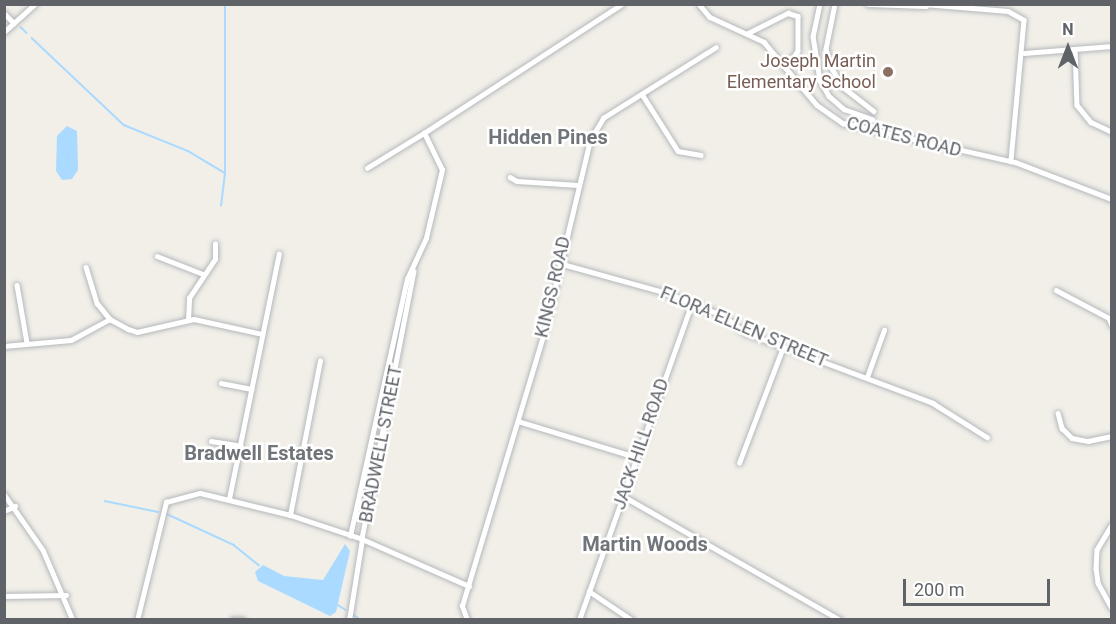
<!DOCTYPE html>
<html>
<head>
<meta charset="utf-8">
<style>
  body { margin:0 }
  #map { position:relative; width:1116px; height:624px; overflow:hidden; background:#f1efe8; font-family:Roboto,sans-serif }
  div>[style] { position:absolute }
  [style*='--x'] { left:calc(var(--x)*1px); top:calc(var(--y)*1px); width:calc(var(--w)*1px); rotate:calc(var(--a)*1deg) }
  .water>* { inset:0; background:#aadaff }
  .stream>* { height:1.5px; margin:-0.75px; padding:0 0.75px; transform-origin:0.75px; border-radius:0.75px; background:#aadaff }
  .roads { filter:drop-shadow(0 0 2px #b5b8bc) drop-shadow(0 0 2px #b5b8bc) }
  .minor>* { height:4.5px; margin:-2.25px; padding:0 2.25px; transform-origin:2.25px; border-radius:2.25px; background:#fff }
  .tertiary>* { height:5px; margin:-2.5px; padding:0 2.5px; transform-origin:2.5px; border-radius:2.5px; background:#fff }
  .dots>* { width:16px; height:16px; translate:-50% -50%; box-sizing:border-box; border:3px solid #fff; border-radius:50% }
  span { translate:-50% -50%; white-space:nowrap; text-align:center; line-height:1.15; -webkit-text-stroke:5px #fff; paint-order:stroke }
  .education-label { font-size:18px; color:#785e54 }
  .right { translate:-100% -50%; text-align:right }
  .street-label { font-size:18px; color:#5f6368 }
  .neighbourhood-label { font-size:20px; color:#70757a; font-weight:700 }
  .frame { position:absolute; inset:0; border:6px solid #5f6368; pointer-events:none }
  .north { position:absolute; left:1038px; top:18px; width:60px; height:60px; -webkit-text-stroke:4px #fff; paint-order:stroke; rotate:0deg; font-size:16px; font-weight:700; line-height:24px; text-align:center; color:#5f6368 }
  .north::after { content:''; display:block; margin:auto; width:21px; height:27px; background:#5f6368; clip-path:polygon(50% 0,100% 100%,50% 72%,0 100%) }
  .scale { position:absolute; left:903px; top:579px; width:147px; height:27px; box-sizing:border-box; border:3px solid #5f6368; border-top:0; padding-left:8px; font-size:18px; line-height:21px; white-space:nowrap; color:#5f6368; -webkit-text-stroke:4px #fff; paint-order:stroke }
</style>
</head>
<body>
<div id="map">
  <div class="water">
    <i style="clip-path:polygon(67px 126px,77px 131px,78px 170px,72px 179px,62px 180px,56px 171px,57px 136px)"></i>
    <i style="clip-path:polygon(345px 544px,350px 551px,336px 612px,330px 616px,258px 581px,255px 572px,263px 565px,284px 576px,323px 580px)"></i>
  </div>
  <div class="stream">
    <i style="--x:21;--y:27;--w:8;--a:45"></i>
    <i style="--x:32;--y:38;--w:127;--a:43.4"></i>
    <i style="--x:124;--y:125;--w:69;--a:22.1"></i>
    <i style="--x:188;--y:151;--w:43;--a:30.7"></i>
    <i style="--x:221;--y:206;--w:33;--a:-83"></i>
    <i style="--x:225;--y:173;--w:169;--a:-90"></i>
    <i style="--x:105;--y:501;--w:54;--a:11.7"></i>
    <i style="--x:167;--y:514;--w:74;--a:24.8"></i>
    <i style="--x:234;--y:545;--w:32;--a:39"></i>
    <i style="--x:338;--y:605;--w:9;--a:32"></i>
    <i style="--x:354;--y:615;--w:9;--a:36"></i>
  </div>
  <div class="roads">
    <div class="minor">
      <i style="--x:699;--y:4;--w:17;--a:50"></i>
      <i style="--x:710;--y:17;--w:60;--a:24.8"></i>
      <i style="--x:764;--y:42;--w:82;--a:49.9"></i>
      <i style="--x:817;--y:105;--w:32;--a:35"></i>
      <i style="--x:843;--y:123;--w:176;--a:12.8"></i>
      <i style="--x:1015;--y:162;--w:104;--a:20.9"></i>
      <i style="--x:820;--y:4;--w:33;--a:102"></i>
      <i style="--x:813;--y:36;--w:45;--a:81"></i>
      <i style="--x:820;--y:80;--w:18;--a:61"></i>
      <i style="--x:829;--y:96;--w:20;--a:41"></i>
      <i style="--x:844;--y:109;--w:30;--a:20"></i>
      <i style="--x:835;--y:4;--w:46;--a:101.3"></i>
      <i style="--x:826;--y:49;--w:19;--a:74"></i>
      <i style="--x:831;--y:67;--w:23;--a:59"></i>
      <i style="--x:843;--y:87;--w:39;--a:38"></i>
      <i style="--x:868;--y:4;--w:58;--a:2"></i>
      <i style="--x:924;--y:4;--w:84;--a:4.8"></i>
      <i style="--x:1008;--y:11;--w:18;--a:29"></i>
      <i style="--x:1024;--y:20;--w:142;--a:95.3"></i>
      <i style="--x:4;--y:13;--w:14;--a:45"></i>
      <i style="--x:4;--y:32;--w:42;--a:-42.1"></i>
      <i style="--x:748;--y:33;--w:45;--a:-26.6"></i>
      <i style="--x:788;--y:13;--w:10;--a:17"></i>
      <i style="--x:798;--y:16;--w:35;--a:90"></i>
      <i style="--x:798;--y:51;--w:21;--a:125"></i>
      <i style="--x:1075;--y:49;--w:56;--a:88"></i>
      <i style="--x:1077;--y:105;--w:22;--a:51"></i>
      <i style="--x:1091;--y:122;--w:23;--a:25"></i>
      <i style="--x:1024;--y:53;--w:88;--a:-4.5"></i>
      <i style="--x:642;--y:94;--w:67;--a:57.7"></i>
      <i style="--x:678;--y:151;--w:23;--a:10"></i>
      <i style="--x:367;--y:168;--w:67;--a:-31.6"></i>
      <i style="--x:510;--y:177;--w:8;--a:30"></i>
      <i style="--x:517;--y:181;--w:61;--a:3.8"></i>
      <i style="--x:157;--y:256;--w:49;--a:21.4"></i>
      <i style="--x:559;--y:263;--w:112;--a:15.5"></i>
      <i style="--x:667;--y:293;--w:61;--a:22"></i>
      <i style="--x:724;--y:316;--w:28;--a:38"></i>
      <i style="--x:746;--y:333;--w:200;--a:20.5"></i>
      <i style="--x:933;--y:403;--w:64;--a:32.2"></i>
      <i style="--x:86;--y:267;--w:38;--a:73"></i>
      <i style="--x:97;--y:303;--w:21;--a:51"></i>
      <i style="--x:110;--y:319;--w:21;--a:29"></i>
      <i style="--x:128;--y:329;--w:9;--a:18"></i>
      <i style="--x:137;--y:332;--w:58;--a:-12.8"></i>
      <i style="--x:194;--y:319;--w:70;--a:12.4"></i>
      <i style="--x:414;--y:271;--w:273;--a:101"></i>
      <i style="--x:362;--y:539;--w:117;--a:23.7"></i>
      <i style="--x:17;--y:285;--w:59;--a:80.2"></i>
      <i style="--x:1056;--y:290;--w:60;--a:27.8"></i>
      <i style="--x:1109;--y:318;--w:8;--a:67"></i>
      <i style="--x:188;--y:320;--w:22;--a:-87"></i>
      <i style="--x:189;--y:298;--w:47;--a:-56.3"></i>
      <i style="--x:215;--y:259;--w:15;--a:-90"></i>
      <i style="--x:4;--y:346;--w:67;--a:-5.1"></i>
      <i style="--x:71;--y:340;--w:44;--a:-28.3"></i>
      <i style="--x:867;--y:377;--w:50;--a:-70.1"></i>
      <i style="--x:221;--y:383;--w:31;--a:11"></i>
      <i style="--x:1058;--y:413;--w:16;--a:75"></i>
      <i style="--x:1062;--y:428;--w:14;--a:45"></i>
      <i style="--x:1072;--y:438;--w:16;--a:11"></i>
      <i style="--x:1088;--y:441;--w:25;--a:-12"></i>
      <i style="--x:518;--y:421;--w:123;--a:17"></i>
      <i style="--x:211;--y:441;--w:30;--a:9"></i>
      <i style="--x:739;--y:463;--w:124;--a:-69.2"></i>
      <i style="--x:4;--y:494;--w:68;--a:55.1"></i>
      <i style="--x:43;--y:550;--w:76;--a:66.8"></i>
      <i style="--x:623;--y:496;--w:250;--a:29.7"></i>
      <i style="--x:229;--y:499;--w:250;--a:-78.5"></i>
      <i style="--x:4;--y:511;--w:12;--a:-24"></i>
      <i style="--x:290;--y:515;--w:157;--a:-79"></i>
      <i style="--x:1112;--y:525;--w:29;--a:121"></i>
      <i style="--x:1097;--y:550;--w:18;--a:93"></i>
      <i style="--x:1096;--y:568;--w:15;--a:82"></i>
      <i style="--x:1098;--y:583;--w:29;--a:61"></i>
      <i style="--x:350;--y:536;--w:263;--a:-77.5"></i>
      <i style="--x:407;--y:279;--w:45;--a:-65.1"></i>
      <i style="--x:426;--y:238;--w:70;--a:-76.8"></i>
      <i style="--x:442;--y:170;--w:41;--a:-115.9"></i>
      <i style="--x:424;--y:133;--w:236;--a:-33.1"></i>
      <i style="--x:589;--y:591;--w:52;--a:34"></i>
      <i style="--x:4;--y:596;--w:62;--a:-0.9"></i>
      <i style="--x:232;--y:620;--w:12;--a:0"></i>
      <i style="--x:467;--y:620;--w:15;--a:-110"></i>
      <i style="--x:462;--y:606;--w:289;--a:-73.3"></i>
      <i style="--x:545;--y:329;--w:194;--a:-76.6"></i>
      <i style="--x:590;--y:140;--w:26;--a:-59"></i>
      <i style="--x:603;--y:118;--w:133;--a:-32.1"></i>
      <i style="--x:579;--y:620;--w:337;--a:-70.4"></i>
    </div>
    <div class="tertiary">
      <i style="--x:137;--y:620;--w:122;--a:-76.2"></i>
      <i style="--x:166;--y:502;--w:35;--a:-15"></i>
      <i style="--x:200;--y:493;--w:93;--a:13.7"></i>
      <i style="--x:290;--y:515;--w:76;--a:18.4"></i>
      <i style="--x:362;--y:539;--w:82;--a:99.1"></i>
    </div>
  </div>
  <div class="dots">
    <i style="left:888px;top:72px;background:#8d6e63"></i>
  </div>
  <div class="education-label">
    <span class="right" style="left:876px;top:72px">Joseph Martin<br>Elementary School</span>
  </div>
  <div class="street-label">
    <span style="left:904px;top:137px;rotate:14deg">COATES ROAD</span>
    <span style="left:553px;top:287px;rotate:-77deg">KINGS ROAD</span>
    <span style="left:744px;top:327px;rotate:23deg">FLORA ELLEN STREET</span>
    <span style="left:381px;top:444px;rotate:-79deg">BRADWELL STREET</span>
    <span style="left:641px;top:444px;rotate:-71deg">JACK HILL ROAD</span>
  </div>
  <div class="neighbourhood-label">
    <span style="left:548px;top:137px">Hidden Pines</span>
    <span style="left:259px;top:453px">Bradwell Estates</span>
    <span style="left:645px;top:544px">Martin Woods</span>
  </div>
  <div class="frame"></div>
  <div class="north">N</div>
  <div class="scale">200 m</div>
</div>
</body>
</html>
